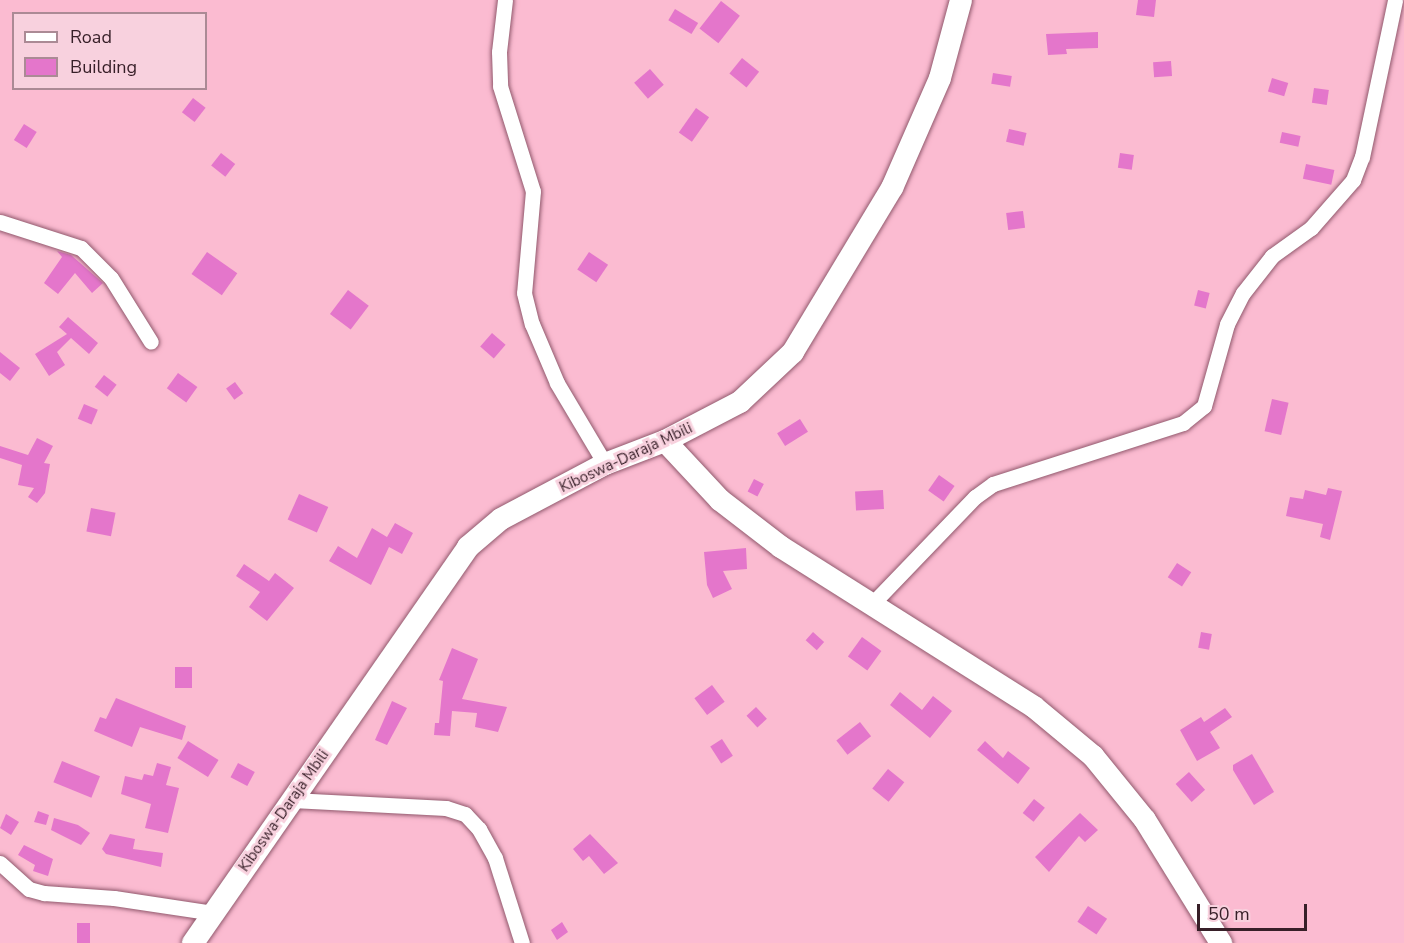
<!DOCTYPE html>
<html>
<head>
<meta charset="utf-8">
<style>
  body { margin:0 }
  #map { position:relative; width:1404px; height:943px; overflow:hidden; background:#fbbbd1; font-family:"Nunito Sans",sans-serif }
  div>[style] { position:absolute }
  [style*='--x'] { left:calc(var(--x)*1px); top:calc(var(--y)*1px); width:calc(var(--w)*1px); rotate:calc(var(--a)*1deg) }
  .building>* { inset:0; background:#e476cb; transform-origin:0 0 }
  .roads { filter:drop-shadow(0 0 2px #91596d) drop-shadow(0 0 2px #91596d) }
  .street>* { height:15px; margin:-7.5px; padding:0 7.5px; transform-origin:7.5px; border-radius:7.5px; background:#fff }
  .secondary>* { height:22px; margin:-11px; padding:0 11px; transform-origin:11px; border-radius:11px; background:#fff }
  span { translate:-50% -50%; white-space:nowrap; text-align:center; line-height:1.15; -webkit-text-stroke:6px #f8d1de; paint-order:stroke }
  .street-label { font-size:15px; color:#371f28 }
  .legend { position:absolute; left:12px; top:12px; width:195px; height:78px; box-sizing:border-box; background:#f8d1de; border:2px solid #ab8a95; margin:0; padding:8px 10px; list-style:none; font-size:18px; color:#371f28 }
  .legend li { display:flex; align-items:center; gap:12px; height:30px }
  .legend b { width:30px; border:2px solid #ab8a95 }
  .scale { position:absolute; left:1197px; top:904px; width:110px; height:27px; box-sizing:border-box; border:3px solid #371f28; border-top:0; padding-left:8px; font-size:18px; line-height:21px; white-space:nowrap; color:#371f28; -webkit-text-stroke:4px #f8d1de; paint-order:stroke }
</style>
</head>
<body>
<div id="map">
  <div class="building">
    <i style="clip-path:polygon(1138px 0,1156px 0,1154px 17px,1136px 15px)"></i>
    <i style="left:721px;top:1px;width:24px;height:35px;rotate:38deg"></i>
    <i style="left:675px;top:9px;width:27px;height:13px;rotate:31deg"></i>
    <i style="clip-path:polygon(1098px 32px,1098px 48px,1066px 49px,1067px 54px,1048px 55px,1046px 34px)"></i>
    <i style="left:742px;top:58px;width:22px;height:20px;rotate:39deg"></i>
    <i style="left:1171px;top:61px;width:15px;height:18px;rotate:86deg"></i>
    <i style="left:650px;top:69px;width:21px;height:21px;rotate:49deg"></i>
    <i style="left:993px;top:73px;width:19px;height:11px;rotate:9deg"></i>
    <i style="left:1272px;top:78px;width:17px;height:14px;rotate:17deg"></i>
    <i style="left:1314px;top:88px;width:15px;height:15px;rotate:8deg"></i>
    <i style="left:193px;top:98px;width:16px;height:18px;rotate:38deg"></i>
    <i style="left:696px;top:108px;width:16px;height:30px;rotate:35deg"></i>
    <i style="left:24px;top:124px;width:15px;height:19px;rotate:32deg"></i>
    <i style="left:1009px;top:129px;width:18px;height:13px;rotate:13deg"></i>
    <i style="left:1282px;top:132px;width:19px;height:11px;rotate:12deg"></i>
    <i style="left:221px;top:153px;width:18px;height:16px;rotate:38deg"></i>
    <i style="left:1120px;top:153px;width:14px;height:15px;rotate:8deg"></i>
    <i style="left:1306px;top:164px;width:29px;height:15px;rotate:12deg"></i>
    <i style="left:1023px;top:211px;width:17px;height:17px;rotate:83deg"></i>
    <i style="clip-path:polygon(57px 251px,71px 255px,103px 283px,92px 293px,75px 273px,58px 294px,44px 283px,62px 257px)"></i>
    <i style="left:207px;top:252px;width:37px;height:27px;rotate:35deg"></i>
    <i style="left:589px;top:252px;width:23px;height:21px;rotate:34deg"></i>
    <i style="left:348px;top:290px;width:26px;height:30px;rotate:37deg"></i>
    <i style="left:1198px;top:290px;width:12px;height:16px;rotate:14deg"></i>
    <i style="clip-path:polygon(68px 317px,98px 343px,89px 354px,71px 338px,57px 352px,65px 365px,49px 376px,35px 354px,67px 334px,59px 327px)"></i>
    <i style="left:492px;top:333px;width:18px;height:18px;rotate:41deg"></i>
    <i style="clip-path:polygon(0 352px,20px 368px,10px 381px,0 373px)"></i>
    <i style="left:178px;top:373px;width:24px;height:19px;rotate:36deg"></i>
    <i style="left:104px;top:375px;width:16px;height:15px;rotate:38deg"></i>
    <i style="left:235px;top:382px;width:14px;height:11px;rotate:54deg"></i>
    <i style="left:1272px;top:399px;width:17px;height:33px;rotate:13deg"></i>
    <i style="left:84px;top:404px;width:15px;height:16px;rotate:23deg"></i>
    <i style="left:800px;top:419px;width:15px;height:27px;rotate:58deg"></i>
    <i style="clip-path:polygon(37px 438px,53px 446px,44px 463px,50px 464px,45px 493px,37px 503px,28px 497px,34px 488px,18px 485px,22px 465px,0 458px,0 446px,28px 455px)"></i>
    <i style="left:939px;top:475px;width:19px;height:19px;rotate:35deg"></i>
    <i style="left:754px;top:479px;width:11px;height:14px;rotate:27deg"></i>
    <i style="clip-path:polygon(1328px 488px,1342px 491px,1330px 540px,1320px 537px,1323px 524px,1286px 516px,1290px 497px,1303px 499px,1305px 490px,1326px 495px)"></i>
    <i style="left:883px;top:490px;width:19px;height:28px;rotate:87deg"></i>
    <i style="left:299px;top:494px;width:32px;height:28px;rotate:24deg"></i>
    <i style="left:91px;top:508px;width:25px;height:24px;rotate:11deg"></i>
    <i style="clip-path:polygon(395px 523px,413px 533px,402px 554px,389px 547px,371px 585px,329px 561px,338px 546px,357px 558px,372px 528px,387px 537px)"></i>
    <i style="clip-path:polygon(746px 548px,747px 569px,723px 571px,732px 589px,713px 598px,707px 585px,704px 552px)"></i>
    <i style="left:1177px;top:563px;width:17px;height:17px;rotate:33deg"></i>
    <i style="clip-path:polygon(244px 564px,269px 581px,275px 573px,294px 588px,267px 621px,249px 607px,260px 592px,236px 576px)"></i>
    <i style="left:813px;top:632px;width:15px;height:11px;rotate:42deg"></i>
    <i style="left:1201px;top:632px;width:11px;height:16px;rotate:10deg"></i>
    <i style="left:862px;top:637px;width:24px;height:24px;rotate:36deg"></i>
    <i style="clip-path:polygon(452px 648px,478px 659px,462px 699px,507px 707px,498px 732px,475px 727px,477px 713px,452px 711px,450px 736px,434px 735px,435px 723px,439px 723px,443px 681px,439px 680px)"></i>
    <i style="left:175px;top:667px;width:17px;height:21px"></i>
    <i style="left:712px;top:685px;width:21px;height:22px;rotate:53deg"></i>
    <i style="clip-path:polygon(900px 692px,922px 710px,933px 696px,952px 711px,930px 738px,890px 705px)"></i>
    <i style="clip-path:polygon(116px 698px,186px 726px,182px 740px,140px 727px,132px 747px,94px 731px,100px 717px,106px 719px)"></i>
    <i style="clip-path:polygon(392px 701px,407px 708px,387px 745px,375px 740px)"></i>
    <i style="left:756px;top:707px;width:16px;height:13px;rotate:47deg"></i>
    <i style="clip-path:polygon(1225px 708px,1232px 717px,1210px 732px,1220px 748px,1197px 761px,1180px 730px,1201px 717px,1204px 722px)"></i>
    <i style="left:860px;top:722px;width:18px;height:30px;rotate:52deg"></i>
    <i style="left:722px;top:739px;width:20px;height:14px;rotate:57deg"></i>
    <i style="left:188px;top:741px;width:36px;height:20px;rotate:32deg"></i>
    <i style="clip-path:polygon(985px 741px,1003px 758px,1008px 751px,1030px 768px,1018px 784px,977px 750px)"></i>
    <i style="clip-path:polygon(1252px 754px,1274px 792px,1254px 805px,1233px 770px,1233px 765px)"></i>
    <i style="left:62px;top:761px;width:41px;height:23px;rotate:22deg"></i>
    <i style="clip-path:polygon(157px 763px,171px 767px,166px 785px,179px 788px,168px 833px,145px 828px,151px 804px,121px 794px,125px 776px,142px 780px,144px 774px,153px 776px)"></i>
    <i style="left:238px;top:763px;width:19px;height:16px;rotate:28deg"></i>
    <i style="left:888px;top:769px;width:21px;height:25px;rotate:39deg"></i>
    <i style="left:1189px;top:772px;width:24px;height:18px;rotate:48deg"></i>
    <i style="left:1034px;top:799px;width:14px;height:18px;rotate:39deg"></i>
    <i style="clip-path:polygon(38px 811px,49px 815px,46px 825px,34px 822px)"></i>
    <i style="clip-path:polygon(1080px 813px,1098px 830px,1085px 842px,1079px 836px,1049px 872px,1035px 857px)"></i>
    <i style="clip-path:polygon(6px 814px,19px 822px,11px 835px,0 828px)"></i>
    <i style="clip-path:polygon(54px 818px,78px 825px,90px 833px,81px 845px,51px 830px)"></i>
    <i style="clip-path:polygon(110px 834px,135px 839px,133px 849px,163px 853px,161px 867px,106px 854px,102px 849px)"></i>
    <i style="clip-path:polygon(590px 834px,618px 863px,604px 874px,589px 856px,583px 861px,573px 849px)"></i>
    <i style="clip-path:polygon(24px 845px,53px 859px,48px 876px,33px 871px,35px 865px,18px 855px)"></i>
    <i style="left:1088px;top:906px;width:23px;height:19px;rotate:34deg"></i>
    <i style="clip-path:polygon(562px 922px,568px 932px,557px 940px,551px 930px)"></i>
    <i style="left:77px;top:923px;width:13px;height:20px"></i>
  </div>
  <div class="roads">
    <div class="street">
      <i style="--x:505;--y:0;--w:52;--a:96.6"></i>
      <i style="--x:499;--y:52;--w:34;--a:88"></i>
      <i style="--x:500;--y:86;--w:110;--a:72.6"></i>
      <i style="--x:533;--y:191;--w:102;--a:95"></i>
      <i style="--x:524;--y:293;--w:32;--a:76"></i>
      <i style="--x:532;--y:324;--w:64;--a:67"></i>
      <i style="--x:557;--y:383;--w:94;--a:59.3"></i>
      <i style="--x:0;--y:222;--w:85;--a:17.8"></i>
      <i style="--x:81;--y:248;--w:42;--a:45"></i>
      <i style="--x:111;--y:278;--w:75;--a:58"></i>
      <i style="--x:871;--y:605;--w:150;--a:-46.1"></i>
      <i style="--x:975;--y:497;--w:22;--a:-36"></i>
      <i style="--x:993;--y:484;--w:200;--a:-17.8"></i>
      <i style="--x:1183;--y:423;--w:27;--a:-39"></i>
      <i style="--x:1204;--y:406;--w:85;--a:-74.3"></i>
      <i style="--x:1227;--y:324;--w:35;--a:-63"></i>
      <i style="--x:1243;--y:293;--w:47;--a:-51.9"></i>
      <i style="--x:1272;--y:256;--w:48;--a:-35.7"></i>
      <i style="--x:1311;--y:228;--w:64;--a:-48.8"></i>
      <i style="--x:1353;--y:180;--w:25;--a:-69"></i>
      <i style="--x:1362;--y:157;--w:160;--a:-78.1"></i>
      <i style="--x:292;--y:800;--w:154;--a:3"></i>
      <i style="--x:446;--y:808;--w:20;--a:18"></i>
      <i style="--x:465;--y:814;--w:21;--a:47"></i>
      <i style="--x:479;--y:829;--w:33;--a:61"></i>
      <i style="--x:495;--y:858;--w:89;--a:72.4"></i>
      <i style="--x:0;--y:863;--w:39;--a:42"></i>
      <i style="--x:29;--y:889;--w:16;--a:15"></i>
      <i style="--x:44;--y:893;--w:70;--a:4.1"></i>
      <i style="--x:114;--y:898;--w:100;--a:8.6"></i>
    </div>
    <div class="secondary">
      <i style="--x:665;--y:441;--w:81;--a:47"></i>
      <i style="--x:720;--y:500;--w:77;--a:37.6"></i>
      <i style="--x:781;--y:547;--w:299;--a:32.3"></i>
      <i style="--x:1034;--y:707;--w:77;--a:39.7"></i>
      <i style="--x:1093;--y:756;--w:82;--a:50.9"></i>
      <i style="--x:1145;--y:820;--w:145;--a:58.3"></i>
      <i style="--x:193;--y:943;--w:482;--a:-55.2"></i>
      <i style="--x:468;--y:547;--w:43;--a:-40.3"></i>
      <i style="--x:501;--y:519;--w:118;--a:-27.9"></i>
      <i style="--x:605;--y:464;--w:64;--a:-21"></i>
      <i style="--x:665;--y:441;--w:85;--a:-27.5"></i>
      <i style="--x:740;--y:402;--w:73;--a:-43.3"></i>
      <i style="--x:793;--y:352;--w:192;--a:-58.9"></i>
      <i style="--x:892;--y:188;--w:120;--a:-66.4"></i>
      <i style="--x:940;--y:78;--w:81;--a:-74.9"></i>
    </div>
  </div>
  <div class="street-label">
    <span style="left:626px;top:458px;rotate:-25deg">Kiboswa-Daraja Mbili</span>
    <span style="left:284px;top:811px;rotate:-55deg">Kiboswa-Daraja Mbili</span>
  </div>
  <ul class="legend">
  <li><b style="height:8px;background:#fff"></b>Road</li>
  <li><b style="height:16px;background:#e476cb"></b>Building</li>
  </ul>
  <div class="scale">50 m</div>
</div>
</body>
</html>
